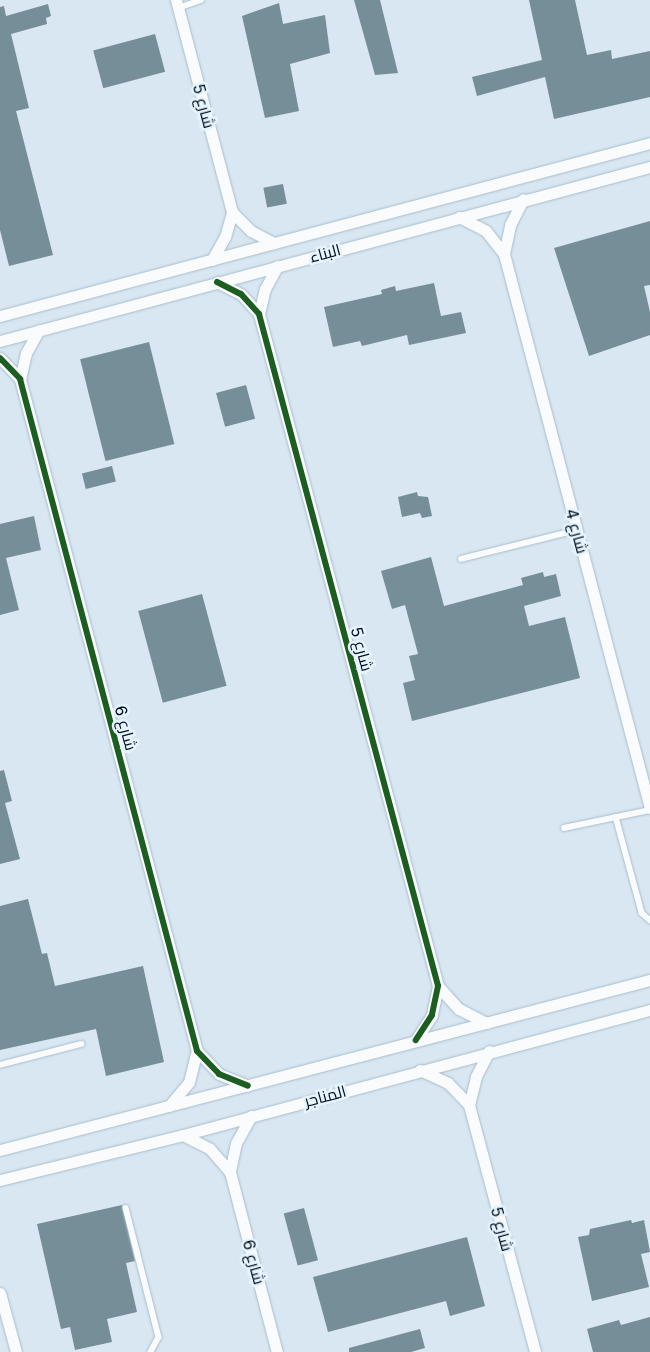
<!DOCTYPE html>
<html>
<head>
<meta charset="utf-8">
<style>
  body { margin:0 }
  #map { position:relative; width:650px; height:1352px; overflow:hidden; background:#d8e7f2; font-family:Inter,Cairo,sans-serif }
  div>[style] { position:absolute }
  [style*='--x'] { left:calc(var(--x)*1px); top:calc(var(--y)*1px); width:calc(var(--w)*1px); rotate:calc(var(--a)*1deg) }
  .building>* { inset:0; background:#768e97; transform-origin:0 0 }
  .roads { filter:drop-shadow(0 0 1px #a8bcca) drop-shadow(0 0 1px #a8bcca) }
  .service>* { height:5.5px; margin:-2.75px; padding:0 2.75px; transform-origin:2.75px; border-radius:2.75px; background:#f9fbfd }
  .minor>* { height:11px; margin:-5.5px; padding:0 5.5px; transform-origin:5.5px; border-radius:5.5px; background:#f9fbfd }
  .cycleway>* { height:6px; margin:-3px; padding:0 3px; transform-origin:3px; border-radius:3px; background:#1b5e20 }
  span { translate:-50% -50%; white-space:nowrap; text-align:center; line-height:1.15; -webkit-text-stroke:5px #e6f4fe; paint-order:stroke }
  .street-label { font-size:16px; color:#000f1d }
</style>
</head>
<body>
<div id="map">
  <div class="building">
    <i style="clip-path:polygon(354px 0,380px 0,398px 73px,375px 75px)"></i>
    <i style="clip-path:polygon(529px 0,575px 0,587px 55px,611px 50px,612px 59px,650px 51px,650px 97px,554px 119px,545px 77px,477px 96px,472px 77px,542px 60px)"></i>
    <i style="clip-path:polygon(279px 3px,283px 24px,325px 15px,330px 53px,290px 64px,299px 111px,265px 118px,242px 16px)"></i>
    <i style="clip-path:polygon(48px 4px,51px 16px,46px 18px,47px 24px,11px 34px,29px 108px,16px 111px,53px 255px,9px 266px,0 230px,0 7px,4px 6px,6px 16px)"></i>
    <i style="left:155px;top:34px;width:39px;height:64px;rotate:75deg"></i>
    <i style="left:283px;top:184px;width:20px;height:20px;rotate:79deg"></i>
    <i style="clip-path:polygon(650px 221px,650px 285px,644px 286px,650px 312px,650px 335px,589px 356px,554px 248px)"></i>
    <i style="clip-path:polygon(434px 283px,441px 316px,461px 312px,466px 333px,409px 345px,407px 335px,362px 346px,360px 341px,333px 347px,324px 307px,382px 294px,381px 290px,395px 286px,396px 291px)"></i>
    <i style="left:149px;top:342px;width:105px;height:71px;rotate:76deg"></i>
    <i style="left:246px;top:385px;width:35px;height:31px;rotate:75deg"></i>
    <i style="left:112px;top:466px;width:16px;height:31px;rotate:76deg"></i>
    <i style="clip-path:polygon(417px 492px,418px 496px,428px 497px,432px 516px,422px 518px,420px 513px,402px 517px,398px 497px)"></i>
    <i style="clip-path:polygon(34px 516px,41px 550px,6px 558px,19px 610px,0 615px,0 524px)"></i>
    <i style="clip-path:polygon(431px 557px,444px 606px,523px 585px,521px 578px,543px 572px,544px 577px,556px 574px,561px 596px,524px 606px,529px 626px,565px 617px,580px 678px,412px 721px,403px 683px,415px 680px,409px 656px,418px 654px,405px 605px,392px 609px,381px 571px)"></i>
    <i style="left:202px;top:594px;width:95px;height:66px;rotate:75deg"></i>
    <i style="clip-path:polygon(4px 770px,12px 801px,5px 803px,20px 859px,0 864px,0 771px)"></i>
    <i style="clip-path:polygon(28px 899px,42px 954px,47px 953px,55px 986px,143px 966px,164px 1062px,106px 1076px,96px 1029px,0 1050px,0 906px)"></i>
    <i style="clip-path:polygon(122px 1205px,135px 1261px,126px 1263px,137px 1312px,107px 1319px,112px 1342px,75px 1350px,70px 1327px,61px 1329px,37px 1224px)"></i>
    <i style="left:304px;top:1208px;width:54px;height:21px;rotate:75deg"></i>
    <i style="clip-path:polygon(631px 1220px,632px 1223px,644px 1220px,650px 1252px,641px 1254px,649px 1287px,592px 1301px,578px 1237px,589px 1235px,590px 1229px)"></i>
    <i style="clip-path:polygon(467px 1237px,485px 1306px,450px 1316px,446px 1301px,328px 1332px,313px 1277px)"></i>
    <i style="clip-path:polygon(650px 1317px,650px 1352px,593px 1352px,587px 1329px,619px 1320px,621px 1325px)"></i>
    <i style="clip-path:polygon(420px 1329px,425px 1348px,411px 1352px,349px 1352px,349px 1348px)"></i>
  </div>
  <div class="roads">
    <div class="service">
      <i style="--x:178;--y:8;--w:24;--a:-19"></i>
      <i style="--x:461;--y:559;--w:120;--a:-14"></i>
      <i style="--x:616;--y:817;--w:99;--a:74.8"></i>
      <i style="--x:642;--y:913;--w:11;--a:41"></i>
      <i style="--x:564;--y:828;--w:88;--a:-11.8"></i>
      <i style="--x:0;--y:1065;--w:84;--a:-14.5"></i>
      <i style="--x:126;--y:1208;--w:133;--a:75.7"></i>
      <i style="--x:159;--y:1337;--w:17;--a:118"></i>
    </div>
    <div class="minor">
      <i style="--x:176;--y:0;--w:219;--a:75.2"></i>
      <i style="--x:232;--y:212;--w:27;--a:45"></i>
      <i style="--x:251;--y:231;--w:26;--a:28"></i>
      <i style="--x:459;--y:217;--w:30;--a:27"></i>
      <i style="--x:486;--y:231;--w:29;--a:52"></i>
      <i style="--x:504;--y:254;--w:573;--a:75.24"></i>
      <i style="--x:504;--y:254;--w:30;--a:-78"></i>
      <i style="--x:510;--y:225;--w:29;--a:-63"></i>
      <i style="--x:212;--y:260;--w:26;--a:-61"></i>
      <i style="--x:225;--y:237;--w:26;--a:-74"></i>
      <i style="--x:217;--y:282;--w:27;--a:27"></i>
      <i style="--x:241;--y:294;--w:27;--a:48"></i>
      <i style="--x:259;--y:314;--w:695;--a:75.08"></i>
      <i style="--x:438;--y:986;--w:30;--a:102"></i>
      <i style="--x:432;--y:1015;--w:30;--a:123"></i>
      <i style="--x:259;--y:314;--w:26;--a:-77"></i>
      <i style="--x:265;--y:289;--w:26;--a:-62"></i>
      <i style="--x:0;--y:316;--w:673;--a:-14.9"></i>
      <i style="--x:0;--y:341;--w:673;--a:-14.99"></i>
      <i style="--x:0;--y:358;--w:29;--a:46"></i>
      <i style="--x:20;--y:379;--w:695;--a:75.24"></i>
      <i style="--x:197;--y:1051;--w:32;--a:46"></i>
      <i style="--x:219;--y:1074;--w:31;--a:22"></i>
      <i style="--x:20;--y:379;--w:27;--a:-77"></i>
      <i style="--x:26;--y:353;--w:26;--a:-61"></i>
      <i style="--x:438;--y:986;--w:31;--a:48"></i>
      <i style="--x:459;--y:1009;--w:31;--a:27"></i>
      <i style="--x:489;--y:1051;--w:29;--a:117"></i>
      <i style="--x:476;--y:1077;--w:29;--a:104"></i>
      <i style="--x:469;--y:1105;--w:256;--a:75"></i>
      <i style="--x:420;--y:1070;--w:31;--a:25"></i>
      <i style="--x:448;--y:1083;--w:30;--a:46"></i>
      <i style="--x:169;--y:1106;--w:31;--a:-50"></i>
      <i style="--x:189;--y:1082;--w:32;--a:-76"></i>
      <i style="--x:251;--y:1116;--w:31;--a:119"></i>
      <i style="--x:236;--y:1143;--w:30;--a:102"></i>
      <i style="--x:230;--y:1172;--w:186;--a:75.4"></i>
      <i style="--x:183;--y:1135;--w:30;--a:27"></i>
      <i style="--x:210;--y:1149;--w:30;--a:49"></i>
      <i style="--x:0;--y:1150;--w:672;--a:-14.66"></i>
      <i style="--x:0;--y:1180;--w:188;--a:-13.8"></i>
      <i style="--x:183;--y:1135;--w:483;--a:-15"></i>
      <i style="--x:0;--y:1293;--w:61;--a:74.8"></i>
    </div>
  </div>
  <div class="cycleway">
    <i style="--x:217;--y:282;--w:27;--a:27"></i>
    <i style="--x:241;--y:294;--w:27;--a:48"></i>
    <i style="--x:259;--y:314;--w:695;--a:75.08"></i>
    <i style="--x:438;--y:986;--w:30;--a:102"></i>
    <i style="--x:432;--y:1015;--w:30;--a:123"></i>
    <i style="--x:0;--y:358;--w:29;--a:46"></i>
    <i style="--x:20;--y:379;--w:695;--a:75.24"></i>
    <i style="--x:197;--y:1051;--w:32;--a:46"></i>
    <i style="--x:219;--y:1074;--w:31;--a:22"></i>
  </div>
  <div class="street-label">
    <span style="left:204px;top:106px;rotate:75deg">شارع 5</span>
    <span style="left:325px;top:253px;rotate:-15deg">البناء</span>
    <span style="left:577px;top:531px;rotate:75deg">شارع 4</span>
    <span style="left:362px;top:649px;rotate:75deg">شارع 5</span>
    <span style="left:126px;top:728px;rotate:75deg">شارع 6</span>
    <span style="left:325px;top:1096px;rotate:-15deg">المناجر</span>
    <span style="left:502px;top:1229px;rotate:75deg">شارع 5</span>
    <span style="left:254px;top:1262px;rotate:75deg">شارع 6</span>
  </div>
</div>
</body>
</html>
